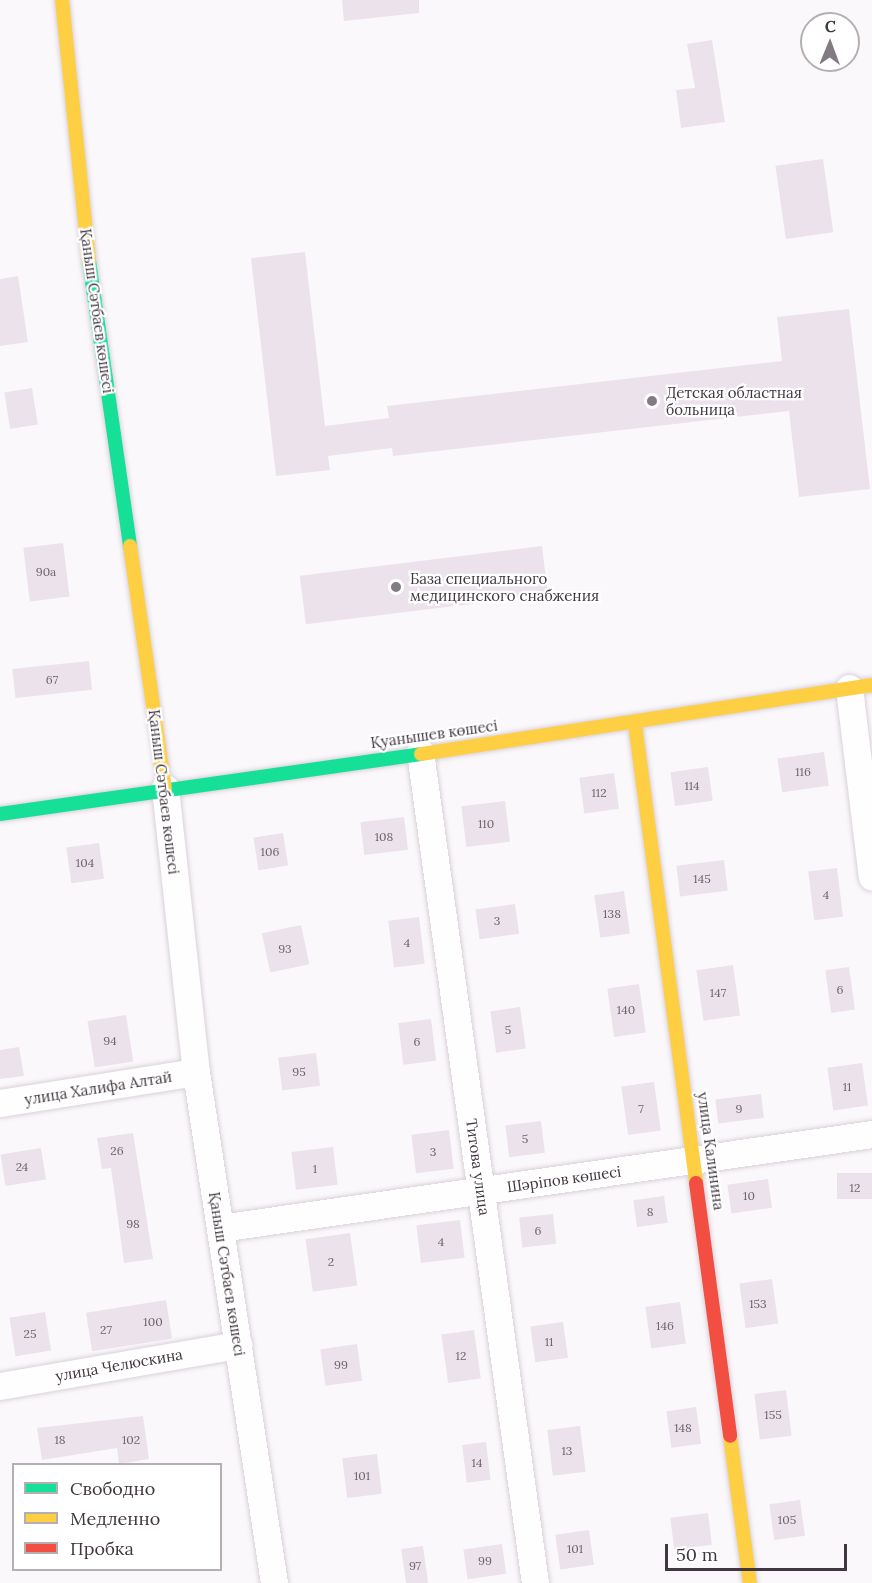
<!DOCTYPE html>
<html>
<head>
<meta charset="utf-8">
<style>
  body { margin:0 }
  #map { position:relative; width:872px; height:1583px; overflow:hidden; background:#fbf8fb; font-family:Lora,serif }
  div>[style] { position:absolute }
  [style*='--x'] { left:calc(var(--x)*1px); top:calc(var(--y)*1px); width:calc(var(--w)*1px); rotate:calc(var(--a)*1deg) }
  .building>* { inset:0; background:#ece2ec; transform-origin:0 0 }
  .roads { filter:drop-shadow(0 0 2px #d9d2d9) drop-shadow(0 0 2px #d9d2d9) }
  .street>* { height:27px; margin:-13.5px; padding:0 13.5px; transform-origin:13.5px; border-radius:13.5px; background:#fefefe }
  .fast>* { height:14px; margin:-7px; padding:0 7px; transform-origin:7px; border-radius:7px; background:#16e098 }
  .slow>* { height:14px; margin:-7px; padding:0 7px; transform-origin:7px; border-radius:7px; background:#ffcf43 }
  .jam>* { height:14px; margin:-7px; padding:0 7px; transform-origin:7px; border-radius:7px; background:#f24e42 }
  .dots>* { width:16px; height:16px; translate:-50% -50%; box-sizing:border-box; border:3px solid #fff; border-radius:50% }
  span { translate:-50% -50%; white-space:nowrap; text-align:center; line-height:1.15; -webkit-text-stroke:4.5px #fff; paint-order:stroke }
  .number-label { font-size:12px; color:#6e646d }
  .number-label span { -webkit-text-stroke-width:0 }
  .street-label { font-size:15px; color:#413740 }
  .poi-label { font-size:15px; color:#413740 }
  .left { translate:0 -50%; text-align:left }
  .legend { position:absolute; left:12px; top:1463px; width:210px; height:108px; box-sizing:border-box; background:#fff; border:2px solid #b3afb3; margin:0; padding:8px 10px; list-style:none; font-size:18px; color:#413740 }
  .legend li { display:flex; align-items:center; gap:12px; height:30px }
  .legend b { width:30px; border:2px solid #b3afb3 }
  .north { position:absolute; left:800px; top:12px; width:60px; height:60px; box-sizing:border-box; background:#fff; border:2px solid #b3afb3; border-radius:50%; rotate:1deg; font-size:16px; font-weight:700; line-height:24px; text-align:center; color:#413740 }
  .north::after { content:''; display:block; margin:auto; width:21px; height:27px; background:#827b81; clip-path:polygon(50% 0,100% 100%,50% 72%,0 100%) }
  .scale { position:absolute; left:665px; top:1544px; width:182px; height:27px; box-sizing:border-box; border:3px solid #413740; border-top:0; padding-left:8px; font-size:18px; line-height:21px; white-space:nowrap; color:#413740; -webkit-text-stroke:4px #fff; paint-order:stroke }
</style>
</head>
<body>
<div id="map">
  <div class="building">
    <i style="clip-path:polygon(342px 0,419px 0,419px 13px,344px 21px)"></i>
    <i style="clip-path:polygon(712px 40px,725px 122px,681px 128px,676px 90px,695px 88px,687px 44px)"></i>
    <i style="left:823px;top:159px;width:74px;height:48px;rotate:82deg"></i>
    <i style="clip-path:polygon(305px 252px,325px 426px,389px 418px,387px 406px,782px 361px,777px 317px,849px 309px,870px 489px,799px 497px,789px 411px,393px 456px,392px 448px,328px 456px,330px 470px,276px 476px,251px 258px)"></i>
    <i style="clip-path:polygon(18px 276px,28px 342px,0 346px,0 279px)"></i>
    <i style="left:32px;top:388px;width:37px;height:28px;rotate:81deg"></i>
    <i style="left:63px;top:543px;width:54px;height:40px;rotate:83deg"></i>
    <i style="left:542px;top:546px;width:49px;height:244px;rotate:83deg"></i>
    <i style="left:89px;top:661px;width:29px;height:77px;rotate:84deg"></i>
    <i style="left:824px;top:752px;width:34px;height:47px;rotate:82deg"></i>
    <i style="left:708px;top:767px;width:34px;height:38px;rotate:82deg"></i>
    <i style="left:614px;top:773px;width:36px;height:35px;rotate:82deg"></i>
    <i style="left:505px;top:801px;width:41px;height:44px;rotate:83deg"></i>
    <i style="left:404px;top:817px;width:33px;height:44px;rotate:83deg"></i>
    <i style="left:283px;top:833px;width:33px;height:30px;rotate:81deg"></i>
    <i style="left:99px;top:843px;width:36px;height:33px;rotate:82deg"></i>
    <i style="left:724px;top:860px;width:31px;height:48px;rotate:83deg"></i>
    <i style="left:837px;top:868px;width:49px;height:29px;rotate:83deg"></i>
    <i style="left:624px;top:891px;width:43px;height:30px;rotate:82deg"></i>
    <i style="left:515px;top:904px;width:30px;height:40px;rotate:82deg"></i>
    <i style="left:419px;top:917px;width:47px;height:31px;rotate:83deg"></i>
    <i style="left:301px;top:925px;width:40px;height:40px;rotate:78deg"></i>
    <i style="left:733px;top:965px;width:51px;height:37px;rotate:82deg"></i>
    <i style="left:849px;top:967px;width:43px;height:24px;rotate:82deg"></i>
    <i style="left:639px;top:984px;width:49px;height:32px;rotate:82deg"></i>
    <i style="left:520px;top:1007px;width:42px;height:30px;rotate:82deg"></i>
    <i style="left:126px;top:1015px;width:47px;height:39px;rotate:81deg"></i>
    <i style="left:431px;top:1019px;width:42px;height:33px;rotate:83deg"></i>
    <i style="clip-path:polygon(19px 1047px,24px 1076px,0 1079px,0 1050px)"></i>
    <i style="left:316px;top:1053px;width:33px;height:38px;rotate:83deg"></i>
    <i style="left:862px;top:1063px;width:43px;height:35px;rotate:82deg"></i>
    <i style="left:654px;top:1082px;width:49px;height:33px;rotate:82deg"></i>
    <i style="left:761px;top:1094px;width:24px;height:46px;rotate:83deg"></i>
    <i style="left:541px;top:1121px;width:32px;height:36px;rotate:83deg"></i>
    <i style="left:449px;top:1130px;width:39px;height:38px;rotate:83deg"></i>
    <i style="clip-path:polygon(133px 1133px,153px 1259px,124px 1263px,111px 1168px,102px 1169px,97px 1138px)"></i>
    <i style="left:333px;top:1147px;width:38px;height:42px;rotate:83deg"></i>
    <i style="left:41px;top:1148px;width:32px;height:41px;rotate:81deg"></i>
    <i style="left:872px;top:1173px;width:26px;height:35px;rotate:90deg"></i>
    <i style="left:768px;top:1179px;width:29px;height:41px;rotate:82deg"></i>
    <i style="left:664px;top:1196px;width:27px;height:31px;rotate:82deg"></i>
    <i style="left:553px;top:1214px;width:30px;height:34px;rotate:84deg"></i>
    <i style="left:460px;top:1220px;width:38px;height:44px;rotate:83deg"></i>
    <i style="left:350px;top:1233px;width:53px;height:45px;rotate:82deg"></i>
    <i style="left:772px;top:1279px;width:45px;height:33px;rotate:82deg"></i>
    <i style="left:166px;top:1300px;width:39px;height:81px;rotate:81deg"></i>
    <i style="left:680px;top:1302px;width:42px;height:35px;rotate:82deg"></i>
    <i style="left:45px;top:1312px;width:39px;height:36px;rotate:81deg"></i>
    <i style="left:563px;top:1322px;width:36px;height:33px;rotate:82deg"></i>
    <i style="left:474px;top:1330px;width:49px;height:33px;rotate:82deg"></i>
    <i style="left:357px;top:1344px;width:37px;height:37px;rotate:82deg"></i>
    <i style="left:786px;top:1390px;width:46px;height:32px;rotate:83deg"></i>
    <i style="left:696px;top:1407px;width:37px;height:30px;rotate:82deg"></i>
    <i style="clip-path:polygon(143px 1416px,149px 1459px,119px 1464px,117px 1448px,42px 1460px,37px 1428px)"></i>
    <i style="left:580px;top:1426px;width:46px;height:33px;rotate:83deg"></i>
    <i style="left:486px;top:1442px;width:38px;height:24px;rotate:83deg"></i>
    <i style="left:377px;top:1454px;width:40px;height:35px;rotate:83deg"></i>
    <i style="left:800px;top:1500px;width:36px;height:31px;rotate:82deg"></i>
    <i style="left:708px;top:1513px;width:32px;height:38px;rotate:83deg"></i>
    <i style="left:589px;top:1530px;width:35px;height:34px;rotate:82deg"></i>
    <i style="left:502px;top:1544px;width:30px;height:39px;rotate:82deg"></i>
    <i style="left:423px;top:1546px;width:37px;height:22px;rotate:82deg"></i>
  </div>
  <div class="roads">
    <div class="street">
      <i style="--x:849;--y:688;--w:190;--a:83.1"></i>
      <i style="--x:420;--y:752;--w:839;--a:82.12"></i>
      <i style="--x:165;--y:788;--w:286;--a:83.8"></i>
      <i style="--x:196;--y:1072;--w:517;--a:81.32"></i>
      <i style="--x:0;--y:1103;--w:198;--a:-9"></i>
      <i style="--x:220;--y:1228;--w:659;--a:-8.2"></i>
      <i style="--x:0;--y:1386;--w:242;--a:-9.8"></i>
    </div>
    <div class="fast">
      <i style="--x:89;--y:261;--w:288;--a:81.8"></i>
      <i style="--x:0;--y:814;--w:425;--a:-8.1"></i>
    </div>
    <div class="slow">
      <i style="--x:62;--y:0;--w:262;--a:84.1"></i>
      <i style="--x:130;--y:546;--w:245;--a:81.8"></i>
      <i style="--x:635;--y:724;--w:463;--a:82.4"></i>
      <i style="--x:421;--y:754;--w:456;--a:-8.7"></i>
      <i style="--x:730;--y:1436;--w:148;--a:82.3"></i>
    </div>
    <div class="jam">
      <i style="--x:696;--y:1183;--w:255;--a:82.3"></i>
    </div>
  </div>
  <div class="dots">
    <i style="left:652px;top:401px;background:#827b81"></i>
    <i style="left:396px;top:587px;background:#827b81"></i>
  </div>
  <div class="number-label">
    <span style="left:46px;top:572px">90а</span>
    <span style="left:52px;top:680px">67</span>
    <span style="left:803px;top:772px">116</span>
    <span style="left:692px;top:786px">114</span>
    <span style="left:599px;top:793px">112</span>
    <span style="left:486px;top:824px">110</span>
    <span style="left:384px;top:837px">108</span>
    <span style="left:270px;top:852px">106</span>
    <span style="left:85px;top:863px">104</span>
    <span style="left:702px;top:879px">145</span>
    <span style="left:826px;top:895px">4</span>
    <span style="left:612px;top:914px">138</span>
    <span style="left:497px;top:921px">3</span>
    <span style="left:407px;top:943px">4</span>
    <span style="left:285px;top:949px">93</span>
    <span style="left:840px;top:990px">6</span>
    <span style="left:718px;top:993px">147</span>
    <span style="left:626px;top:1010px">140</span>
    <span style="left:508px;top:1030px">5</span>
    <span style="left:110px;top:1041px">94</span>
    <span style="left:417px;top:1042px">6</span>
    <span style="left:299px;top:1072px">95</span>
    <span style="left:847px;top:1087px">11</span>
    <span style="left:641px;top:1109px">7</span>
    <span style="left:739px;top:1109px">9</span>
    <span style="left:525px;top:1139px">5</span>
    <span style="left:117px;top:1151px">26</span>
    <span style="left:433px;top:1152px">3</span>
    <span style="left:22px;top:1167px">24</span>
    <span style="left:315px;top:1169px">1</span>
    <span style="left:855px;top:1188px">12</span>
    <span style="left:749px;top:1196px">10</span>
    <span style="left:650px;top:1212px">8</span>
    <span style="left:133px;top:1224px">98</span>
    <span style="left:538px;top:1231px">6</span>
    <span style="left:441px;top:1242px">4</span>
    <span style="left:331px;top:1262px">2</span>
    <span style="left:758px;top:1304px">153</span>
    <span style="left:153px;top:1322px">100</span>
    <span style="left:665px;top:1326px">146</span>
    <span style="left:106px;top:1330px">27</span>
    <span style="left:30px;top:1334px">25</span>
    <span style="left:549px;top:1342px">11</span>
    <span style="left:461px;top:1356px">12</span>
    <span style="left:341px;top:1365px">99</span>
    <span style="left:773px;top:1415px">155</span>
    <span style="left:683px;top:1428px">148</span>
    <span style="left:60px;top:1440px">18</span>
    <span style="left:131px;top:1440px">102</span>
    <span style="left:567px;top:1451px">13</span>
    <span style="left:477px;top:1463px">14</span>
    <span style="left:362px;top:1476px">101</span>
    <span style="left:787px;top:1520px">105</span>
    <span style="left:575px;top:1549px">101</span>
    <span style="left:485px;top:1561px">99</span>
    <span style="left:415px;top:1566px">97</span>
  </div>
  <div class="street-label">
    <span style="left:97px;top:311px;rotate:82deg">Қаныш Сәтбаев көшесі</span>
    <span style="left:434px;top:734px;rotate:-8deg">Қуанышев көшесі</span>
    <span style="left:164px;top:792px;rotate:83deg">Қаныш Сәтбаев көшесі</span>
    <span style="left:98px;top:1088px;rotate:-9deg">улица Халифа Алтай</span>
    <span style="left:711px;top:1151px;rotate:82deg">улица Калинина</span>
    <span style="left:478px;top:1167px;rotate:82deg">Титова улица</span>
    <span style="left:564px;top:1179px;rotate:-8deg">Шәріпов көшесі</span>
    <span style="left:227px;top:1274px;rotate:81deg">Қаныш Сәтбаев көшесі</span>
    <span style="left:119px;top:1365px;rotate:-10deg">улица Челюскина</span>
  </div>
  <div class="poi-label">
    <span class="left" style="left:666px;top:401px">Детская областная<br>больница</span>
    <span class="left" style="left:410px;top:587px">База специального<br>медицинского снабжения</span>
  </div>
  <ul class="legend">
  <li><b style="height:8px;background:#16e098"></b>Свободно</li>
  <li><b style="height:8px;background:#ffcf43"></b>Медленно</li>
  <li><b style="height:8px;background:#f24e42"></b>Пробка</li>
  </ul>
  <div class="north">С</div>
  <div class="scale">50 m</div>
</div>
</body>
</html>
